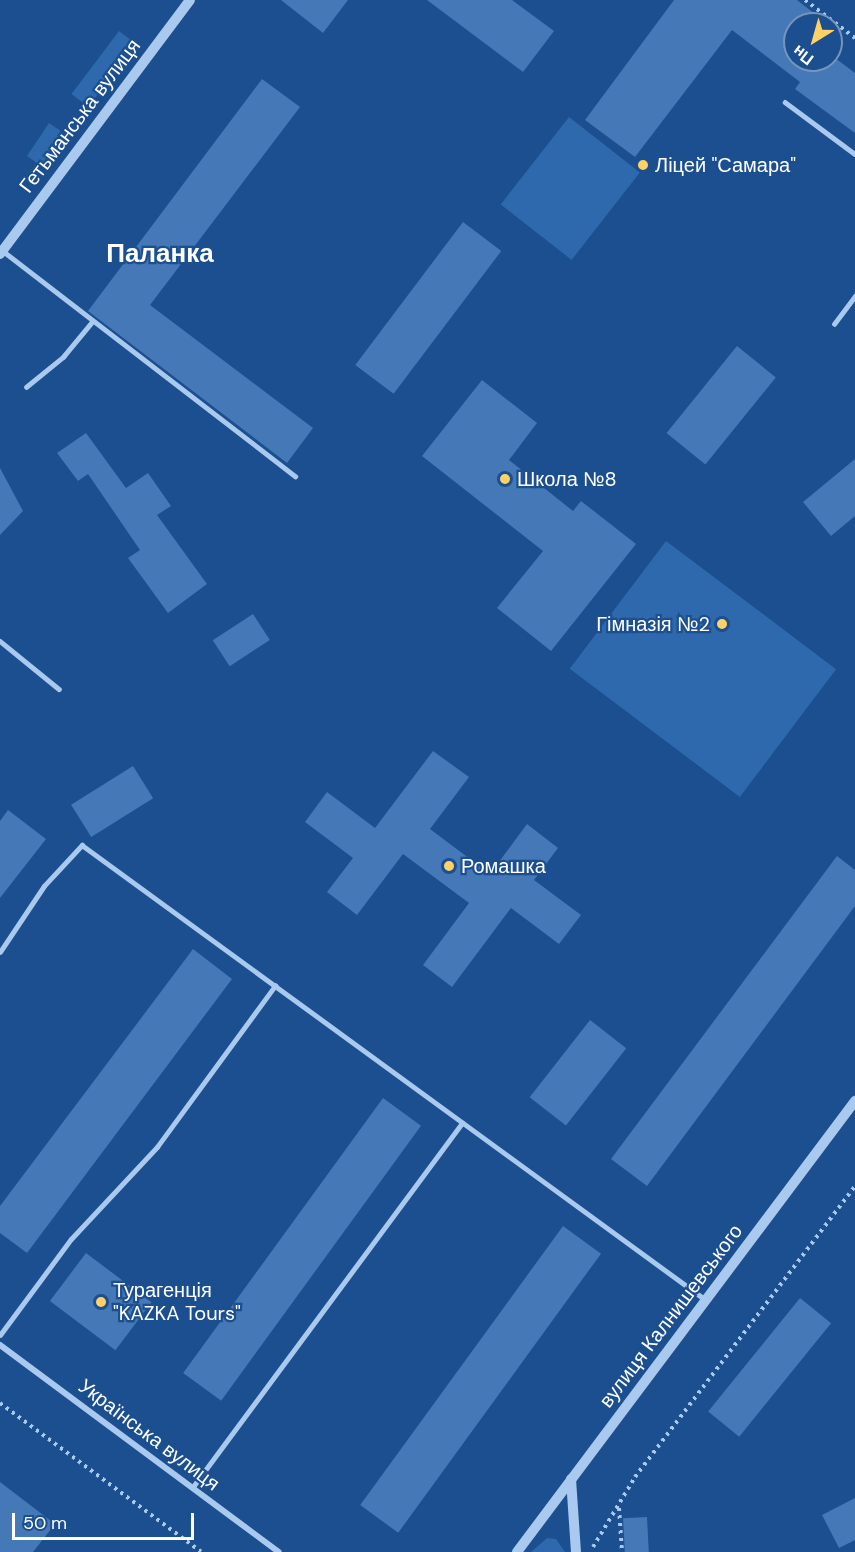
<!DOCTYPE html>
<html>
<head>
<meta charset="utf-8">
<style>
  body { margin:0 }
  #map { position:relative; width:855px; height:1552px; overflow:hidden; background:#1b4f8f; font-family:"DM Sans",sans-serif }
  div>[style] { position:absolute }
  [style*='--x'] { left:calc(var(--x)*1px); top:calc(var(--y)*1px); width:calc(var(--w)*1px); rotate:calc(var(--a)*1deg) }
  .green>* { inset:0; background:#2e69ad; transform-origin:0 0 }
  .building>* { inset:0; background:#4478b7; transform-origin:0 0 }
  .path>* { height:4px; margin-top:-2px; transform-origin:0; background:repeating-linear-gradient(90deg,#a9c9ee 0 3px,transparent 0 7.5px) }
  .service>* { height:4.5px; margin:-2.25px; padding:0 2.25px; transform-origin:2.25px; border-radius:2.25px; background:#a9c9ee }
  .minor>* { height:6px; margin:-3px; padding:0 3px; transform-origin:3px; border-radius:3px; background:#a9c9ee }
  .tertiary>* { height:10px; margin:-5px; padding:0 5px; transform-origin:5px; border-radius:5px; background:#a9c9ee }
  .dots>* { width:16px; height:16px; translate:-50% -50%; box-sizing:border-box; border:3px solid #1b4f8f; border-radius:50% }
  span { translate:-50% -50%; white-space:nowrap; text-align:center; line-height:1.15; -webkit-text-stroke:4.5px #1b4f8f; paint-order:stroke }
  .street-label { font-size:20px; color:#fff }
  .poi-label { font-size:20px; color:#fff }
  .left { translate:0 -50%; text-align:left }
  .right { translate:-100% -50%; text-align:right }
  .district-label { font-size:26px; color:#fff; font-weight:700 }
  .north { position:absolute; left:783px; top:12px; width:60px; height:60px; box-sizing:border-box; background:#1b4f8f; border:2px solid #7695bc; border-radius:50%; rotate:217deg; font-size:16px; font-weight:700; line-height:24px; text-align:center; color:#fff }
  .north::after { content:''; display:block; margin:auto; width:21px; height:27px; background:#ffd166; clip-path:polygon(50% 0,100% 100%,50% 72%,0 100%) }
  .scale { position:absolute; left:12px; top:1513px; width:182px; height:27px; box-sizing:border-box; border:3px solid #fff; border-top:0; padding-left:8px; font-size:18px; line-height:21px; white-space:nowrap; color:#fff; -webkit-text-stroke:4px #1b4f8f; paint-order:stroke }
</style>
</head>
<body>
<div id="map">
  <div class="green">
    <i style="left:119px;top:31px;width:21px;height:79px;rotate:37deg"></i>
    <i style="left:569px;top:117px;width:90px;height:111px;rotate:38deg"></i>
    <i style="clip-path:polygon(49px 123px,67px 135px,41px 166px,27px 156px)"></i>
    <i style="left:666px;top:541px;width:213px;height:160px;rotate:37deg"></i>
    <i style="clip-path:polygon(547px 1538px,556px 1539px,565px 1552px,531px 1552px)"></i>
  </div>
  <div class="building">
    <i style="clip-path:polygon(281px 0,348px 0,323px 33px)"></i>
    <i style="clip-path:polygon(427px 0,512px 0,554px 31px,523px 72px)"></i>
    <i style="clip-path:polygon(674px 0,797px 0,815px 14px,808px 24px,795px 24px,795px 60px,831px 60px,831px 55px,855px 73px,855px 133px,795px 89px,800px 82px,732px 30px,635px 157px,585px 120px)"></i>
    <i style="clip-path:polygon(262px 79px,300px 107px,150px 305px,313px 428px,287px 463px,88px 311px)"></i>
    <i style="left:463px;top:222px;width:48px;height:179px;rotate:37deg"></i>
    <i style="left:737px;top:346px;width:50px;height:112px;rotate:39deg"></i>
    <i style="clip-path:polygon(482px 380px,537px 423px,509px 460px,573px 511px,581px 501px,636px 544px,551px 651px,497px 608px,543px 551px,422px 456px)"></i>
    <i style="clip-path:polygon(86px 433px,126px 488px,148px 473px,171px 506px,157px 515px,207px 584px,168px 613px,128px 558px,140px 550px,88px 474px,78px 481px,57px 453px)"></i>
    <i style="clip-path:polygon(855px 459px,855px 516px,831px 536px,803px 502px)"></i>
    <i style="clip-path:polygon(0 468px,23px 511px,0 535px)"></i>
    <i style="left:253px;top:614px;width:31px;height:48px;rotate:57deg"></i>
    <i style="clip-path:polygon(433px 751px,469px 777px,430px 829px,490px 874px,527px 824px,558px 848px,534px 880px,581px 915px,559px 944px,511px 908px,452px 987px,423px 965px,469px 903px,403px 854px,357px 915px,327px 892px,353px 858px,305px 822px,327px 792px,375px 828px)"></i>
    <i style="left:133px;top:766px;width:38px;height:73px;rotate:58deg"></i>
    <i style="clip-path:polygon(8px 810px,46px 839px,0 898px,0 821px)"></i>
    <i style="clip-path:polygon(837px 856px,855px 870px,855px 906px,647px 1186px,611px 1159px)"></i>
    <i style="clip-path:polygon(193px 949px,232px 979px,27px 1253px,0 1233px,0 1206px)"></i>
    <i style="left:590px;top:1020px;width:46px;height:98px;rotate:38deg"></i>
    <i style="left:383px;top:1098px;width:47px;height:340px;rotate:36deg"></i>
    <i style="left:563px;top:1226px;width:47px;height:345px;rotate:36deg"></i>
    <i style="left:86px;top:1253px;width:82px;height:60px;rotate:37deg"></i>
    <i style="left:800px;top:1298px;width:40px;height:146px;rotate:39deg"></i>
    <i style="clip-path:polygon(0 1482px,55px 1524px,33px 1552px,0 1552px)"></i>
    <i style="clip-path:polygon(855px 1498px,855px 1540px,839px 1548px,822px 1515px)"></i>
    <i style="left:647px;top:1517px;width:35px;height:24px;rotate:87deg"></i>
  </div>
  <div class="path">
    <i style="--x:805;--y:0;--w:63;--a:37.2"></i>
    <i style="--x:0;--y:1403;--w:250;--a:36.5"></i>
    <i style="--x:619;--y:1508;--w:44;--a:86.1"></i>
    <i style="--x:593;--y:1547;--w:82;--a:-59"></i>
    <i style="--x:635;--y:1477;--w:365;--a:-52.9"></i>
  </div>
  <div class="service">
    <i style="--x:785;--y:102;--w:87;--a:36.6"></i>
    <i style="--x:3;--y:251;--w:369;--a:37.6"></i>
    <i style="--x:834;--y:324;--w:35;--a:-53"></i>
    <i style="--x:26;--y:387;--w:48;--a:-39"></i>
    <i style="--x:63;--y:357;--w:44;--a:-50.5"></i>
    <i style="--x:0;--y:641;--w:76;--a:39.1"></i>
    <i style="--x:0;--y:952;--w:79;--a:-56.3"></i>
    <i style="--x:44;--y:886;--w:56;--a:-47.2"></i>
    <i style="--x:82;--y:845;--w:772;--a:36.1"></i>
    <i style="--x:0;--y:1335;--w:119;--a:-53.5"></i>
    <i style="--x:71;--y:1239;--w:126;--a:-46.9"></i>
    <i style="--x:157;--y:1147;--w:200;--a:-53.8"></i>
    <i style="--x:192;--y:1488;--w:454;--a:-53.5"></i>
  </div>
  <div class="minor">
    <i style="--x:0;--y:1345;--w:347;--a:36.6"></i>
  </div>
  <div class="tertiary">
    <i style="--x:0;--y:254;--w:317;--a:-53.2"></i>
    <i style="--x:571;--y:1479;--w:73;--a:86.1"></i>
    <i style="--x:517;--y:1552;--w:564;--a:-53.15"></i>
  </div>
  <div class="dots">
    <i style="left:643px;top:165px;background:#ffd166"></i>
    <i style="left:505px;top:479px;background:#ffd166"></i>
    <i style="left:722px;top:624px;background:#ffd166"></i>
    <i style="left:449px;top:866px;background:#ffd166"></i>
    <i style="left:101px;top:1302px;background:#ffd166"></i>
  </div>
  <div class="street-label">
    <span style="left:80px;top:116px;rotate:-53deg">Гетьманська вулиця</span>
    <span style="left:671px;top:1316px;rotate:-53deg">вулиця Калнишевського</span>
    <span style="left:149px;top:1435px;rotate:37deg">Українська вулиця</span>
  </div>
  <div class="poi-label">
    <span class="left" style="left:655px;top:165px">Ліцей "Самара"</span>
    <span class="left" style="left:517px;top:479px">Школа №8</span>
    <span class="right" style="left:710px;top:624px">Гімназія №2</span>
    <span class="left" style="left:461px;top:866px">Ромашка</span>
    <span class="left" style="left:113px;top:1302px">Турагенція<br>"KAZKA Tours"</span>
  </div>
  <div class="district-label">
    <span style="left:160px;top:254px">Паланка</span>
  </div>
  <div class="north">Пн</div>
  <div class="scale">50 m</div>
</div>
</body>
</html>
